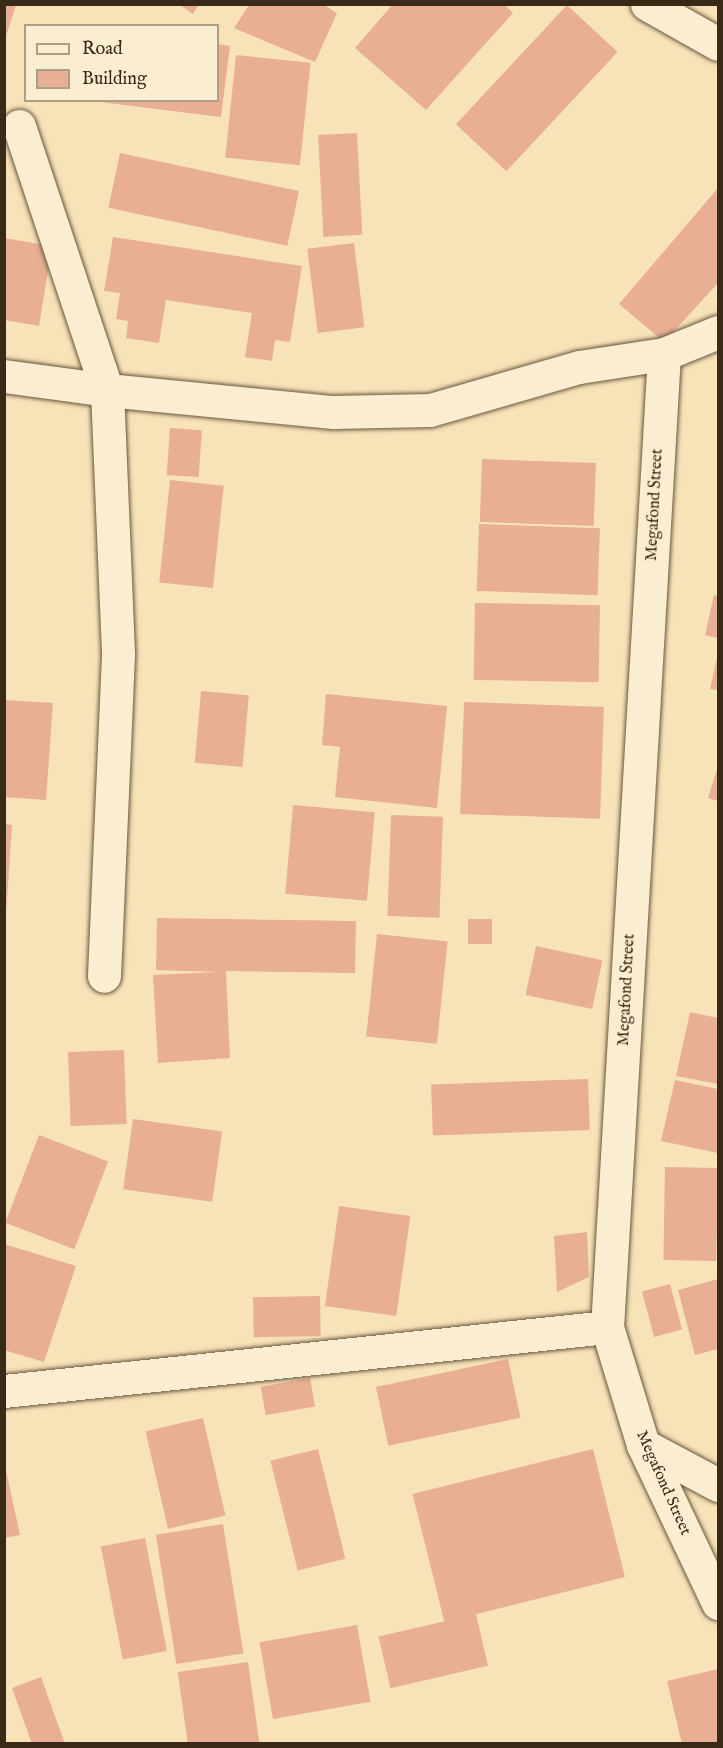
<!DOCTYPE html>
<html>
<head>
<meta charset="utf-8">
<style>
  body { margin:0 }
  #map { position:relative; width:723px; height:1748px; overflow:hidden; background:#f8e3b8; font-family:"IM FELL English",serif }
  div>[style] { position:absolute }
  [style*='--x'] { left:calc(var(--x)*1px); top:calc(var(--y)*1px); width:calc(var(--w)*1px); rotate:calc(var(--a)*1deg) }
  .building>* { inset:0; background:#e8af95; transform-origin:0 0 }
  .roads { filter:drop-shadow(0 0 2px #68583e) drop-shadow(0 0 2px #68583e) }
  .street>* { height:33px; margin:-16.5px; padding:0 16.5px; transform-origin:16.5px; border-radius:16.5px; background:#faedd1 }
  span { translate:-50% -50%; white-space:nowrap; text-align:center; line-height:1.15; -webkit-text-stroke:5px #faedd1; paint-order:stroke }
  .street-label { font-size:16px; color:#382a16 }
  .frame { position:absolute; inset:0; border:6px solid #382a16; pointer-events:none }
  .legend { position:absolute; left:24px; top:24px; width:195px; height:78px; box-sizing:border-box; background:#faedd1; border:2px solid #ac9f86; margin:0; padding:8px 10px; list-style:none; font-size:18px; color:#382a16 }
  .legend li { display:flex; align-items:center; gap:12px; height:30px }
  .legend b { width:30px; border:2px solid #ac9f86 }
</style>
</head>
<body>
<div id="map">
  <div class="building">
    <i style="clip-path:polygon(178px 4px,199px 4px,193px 14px)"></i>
    <i style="clip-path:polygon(393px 4px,504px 4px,513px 13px,426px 110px,355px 48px)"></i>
    <i style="clip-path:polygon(4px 5px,16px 5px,5px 39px,4px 39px)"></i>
    <i style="clip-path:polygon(249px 5px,324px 5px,337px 13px,315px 62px,234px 28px)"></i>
    <i style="left:567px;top:5px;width:69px;height:163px;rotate:43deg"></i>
    <i style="clip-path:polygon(218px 44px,230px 46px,221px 117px,100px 102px,218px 100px)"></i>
    <i style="left:236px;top:55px;width:75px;height:103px;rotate:6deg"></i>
    <i style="left:357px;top:133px;width:102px;height:39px;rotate:87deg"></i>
    <i style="left:120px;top:153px;width:183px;height:56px;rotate:12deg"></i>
    <i style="clip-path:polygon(718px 188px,718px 283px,664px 342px,619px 304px)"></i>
    <i style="clip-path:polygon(113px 237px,302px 266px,290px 342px,275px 340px,272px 361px,245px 357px,252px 313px,166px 300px,159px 343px,126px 338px,128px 321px,116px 319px,120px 293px,104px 291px)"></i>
    <i style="clip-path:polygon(4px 238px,52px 246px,39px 326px,4px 320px)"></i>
    <i style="left:354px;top:243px;width:85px;height:47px;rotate:83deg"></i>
    <i style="left:170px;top:428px;width:32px;height:47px;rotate:4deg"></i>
    <i style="left:482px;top:459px;width:114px;height:63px;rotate:2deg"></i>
    <i style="left:170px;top:480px;width:54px;height:103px;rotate:6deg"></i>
    <i style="left:479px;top:524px;width:121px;height:67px;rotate:2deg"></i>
    <i style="clip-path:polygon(714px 595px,718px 596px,718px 638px,705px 635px)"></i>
    <i style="left:475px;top:603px;width:125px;height:77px;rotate:1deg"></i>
    <i style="clip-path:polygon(718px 654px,718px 690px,710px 689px)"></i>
    <i style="left:201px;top:691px;width:48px;height:72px;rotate:5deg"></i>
    <i style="clip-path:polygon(326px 694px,447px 706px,437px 808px,335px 797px,340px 747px,322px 745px)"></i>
    <i style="clip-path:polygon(4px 700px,53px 703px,46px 800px,4px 797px)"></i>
    <i style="left:464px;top:702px;width:140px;height:112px;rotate:2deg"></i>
    <i style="clip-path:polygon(718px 766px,718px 801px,708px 798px)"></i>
    <i style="left:293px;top:805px;width:82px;height:89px;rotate:5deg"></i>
    <i style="left:391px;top:815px;width:52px;height:101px;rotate:2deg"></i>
    <i style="clip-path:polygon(5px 824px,12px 825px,6px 914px,5px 913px)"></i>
    <i style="clip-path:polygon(157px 918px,356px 921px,355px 973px,226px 971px,230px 1058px,158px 1063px,153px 975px,218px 972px,156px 970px)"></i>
    <i style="left:492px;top:919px;width:25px;height:24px;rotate:90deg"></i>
    <i style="left:377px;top:934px;width:71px;height:103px;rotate:6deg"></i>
    <i style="left:536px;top:946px;width:68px;height:50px;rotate:12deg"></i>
    <i style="clip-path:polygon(690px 1012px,718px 1018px,718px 1084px,676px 1076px)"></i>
    <i style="left:124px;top:1050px;width:74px;height:56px;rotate:88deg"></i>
    <i style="left:588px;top:1079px;width:51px;height:157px;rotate:88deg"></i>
    <i style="clip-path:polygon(675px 1080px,718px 1089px,718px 1153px,661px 1141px)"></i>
    <i style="left:133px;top:1119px;width:90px;height:71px;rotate:8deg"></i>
    <i style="left:39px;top:1135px;width:74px;height:94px;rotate:21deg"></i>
    <i style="left:665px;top:1167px;width:53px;height:93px;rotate:1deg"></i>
    <i style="left:339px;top:1206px;width:72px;height:101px;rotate:8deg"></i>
    <i style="clip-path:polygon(587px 1232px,589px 1277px,557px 1292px,554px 1236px)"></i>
    <i style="clip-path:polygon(4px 1244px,76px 1266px,44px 1362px,4px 1350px)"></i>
    <i style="clip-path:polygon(718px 1279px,718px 1349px,695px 1355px,678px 1290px)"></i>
    <i style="left:670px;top:1284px;width:47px;height:29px;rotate:75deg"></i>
    <i style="left:320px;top:1296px;width:40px;height:67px;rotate:89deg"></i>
    <i style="left:508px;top:1359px;width:60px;height:135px;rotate:78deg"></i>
    <i style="left:310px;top:1378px;width:29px;height:50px;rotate:80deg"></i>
    <i style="left:203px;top:1418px;width:100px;height:59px;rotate:77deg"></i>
    <i style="left:318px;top:1449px;width:113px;height:49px;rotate:76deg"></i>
    <i style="left:593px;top:1449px;width:132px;height:186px;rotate:76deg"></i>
    <i style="clip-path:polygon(4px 1461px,20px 1535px,4px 1538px)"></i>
    <i style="left:223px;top:1524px;width:131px;height:68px;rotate:81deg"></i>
    <i style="left:145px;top:1538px;width:115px;height:45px;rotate:79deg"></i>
    <i style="left:476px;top:1614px;width:53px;height:100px;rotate:77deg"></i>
    <i style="left:357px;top:1625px;width:78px;height:99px;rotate:80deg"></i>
    <i style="left:248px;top:1662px;width:83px;height:71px;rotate:82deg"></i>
    <i style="clip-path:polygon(718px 1669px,718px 1744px,682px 1744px,667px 1681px)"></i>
    <i style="clip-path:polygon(41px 1677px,65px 1744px,32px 1744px,12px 1688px)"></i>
  </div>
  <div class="roads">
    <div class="street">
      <i style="--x:647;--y:4;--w:81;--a:29.4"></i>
      <i style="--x:19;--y:126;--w:278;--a:71.6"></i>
      <i style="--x:107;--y:390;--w:265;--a:87.6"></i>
      <i style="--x:118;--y:655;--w:321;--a:92.5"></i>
      <i style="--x:664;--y:354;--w:975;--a:93.35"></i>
      <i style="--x:607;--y:1327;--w:123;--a:73"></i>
      <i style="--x:643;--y:1445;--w:175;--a:64.6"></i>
      <i style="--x:4;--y:376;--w:104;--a:7.7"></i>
      <i style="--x:107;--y:390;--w:227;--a:5.6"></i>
      <i style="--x:333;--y:412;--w:97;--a:-1.2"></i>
      <i style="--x:430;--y:410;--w:155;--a:-16.1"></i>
      <i style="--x:579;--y:367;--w:86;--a:-8.7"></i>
      <i style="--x:664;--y:354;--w:58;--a:-22.2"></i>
      <i style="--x:4;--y:1391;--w:606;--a:-6.06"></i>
      <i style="--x:643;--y:1445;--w:85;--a:28.1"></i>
    </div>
  </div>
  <div class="street-label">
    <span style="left:655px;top:505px;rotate:-87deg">Megafond Street</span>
    <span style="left:627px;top:990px;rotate:-87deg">Megafond Street</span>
    <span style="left:663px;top:1483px;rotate:66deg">Megafond Street</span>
  </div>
  <div class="frame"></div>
  <ul class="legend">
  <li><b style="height:8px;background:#faedd1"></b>Road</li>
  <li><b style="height:16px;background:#e8af95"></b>Building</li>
  </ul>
</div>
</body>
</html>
